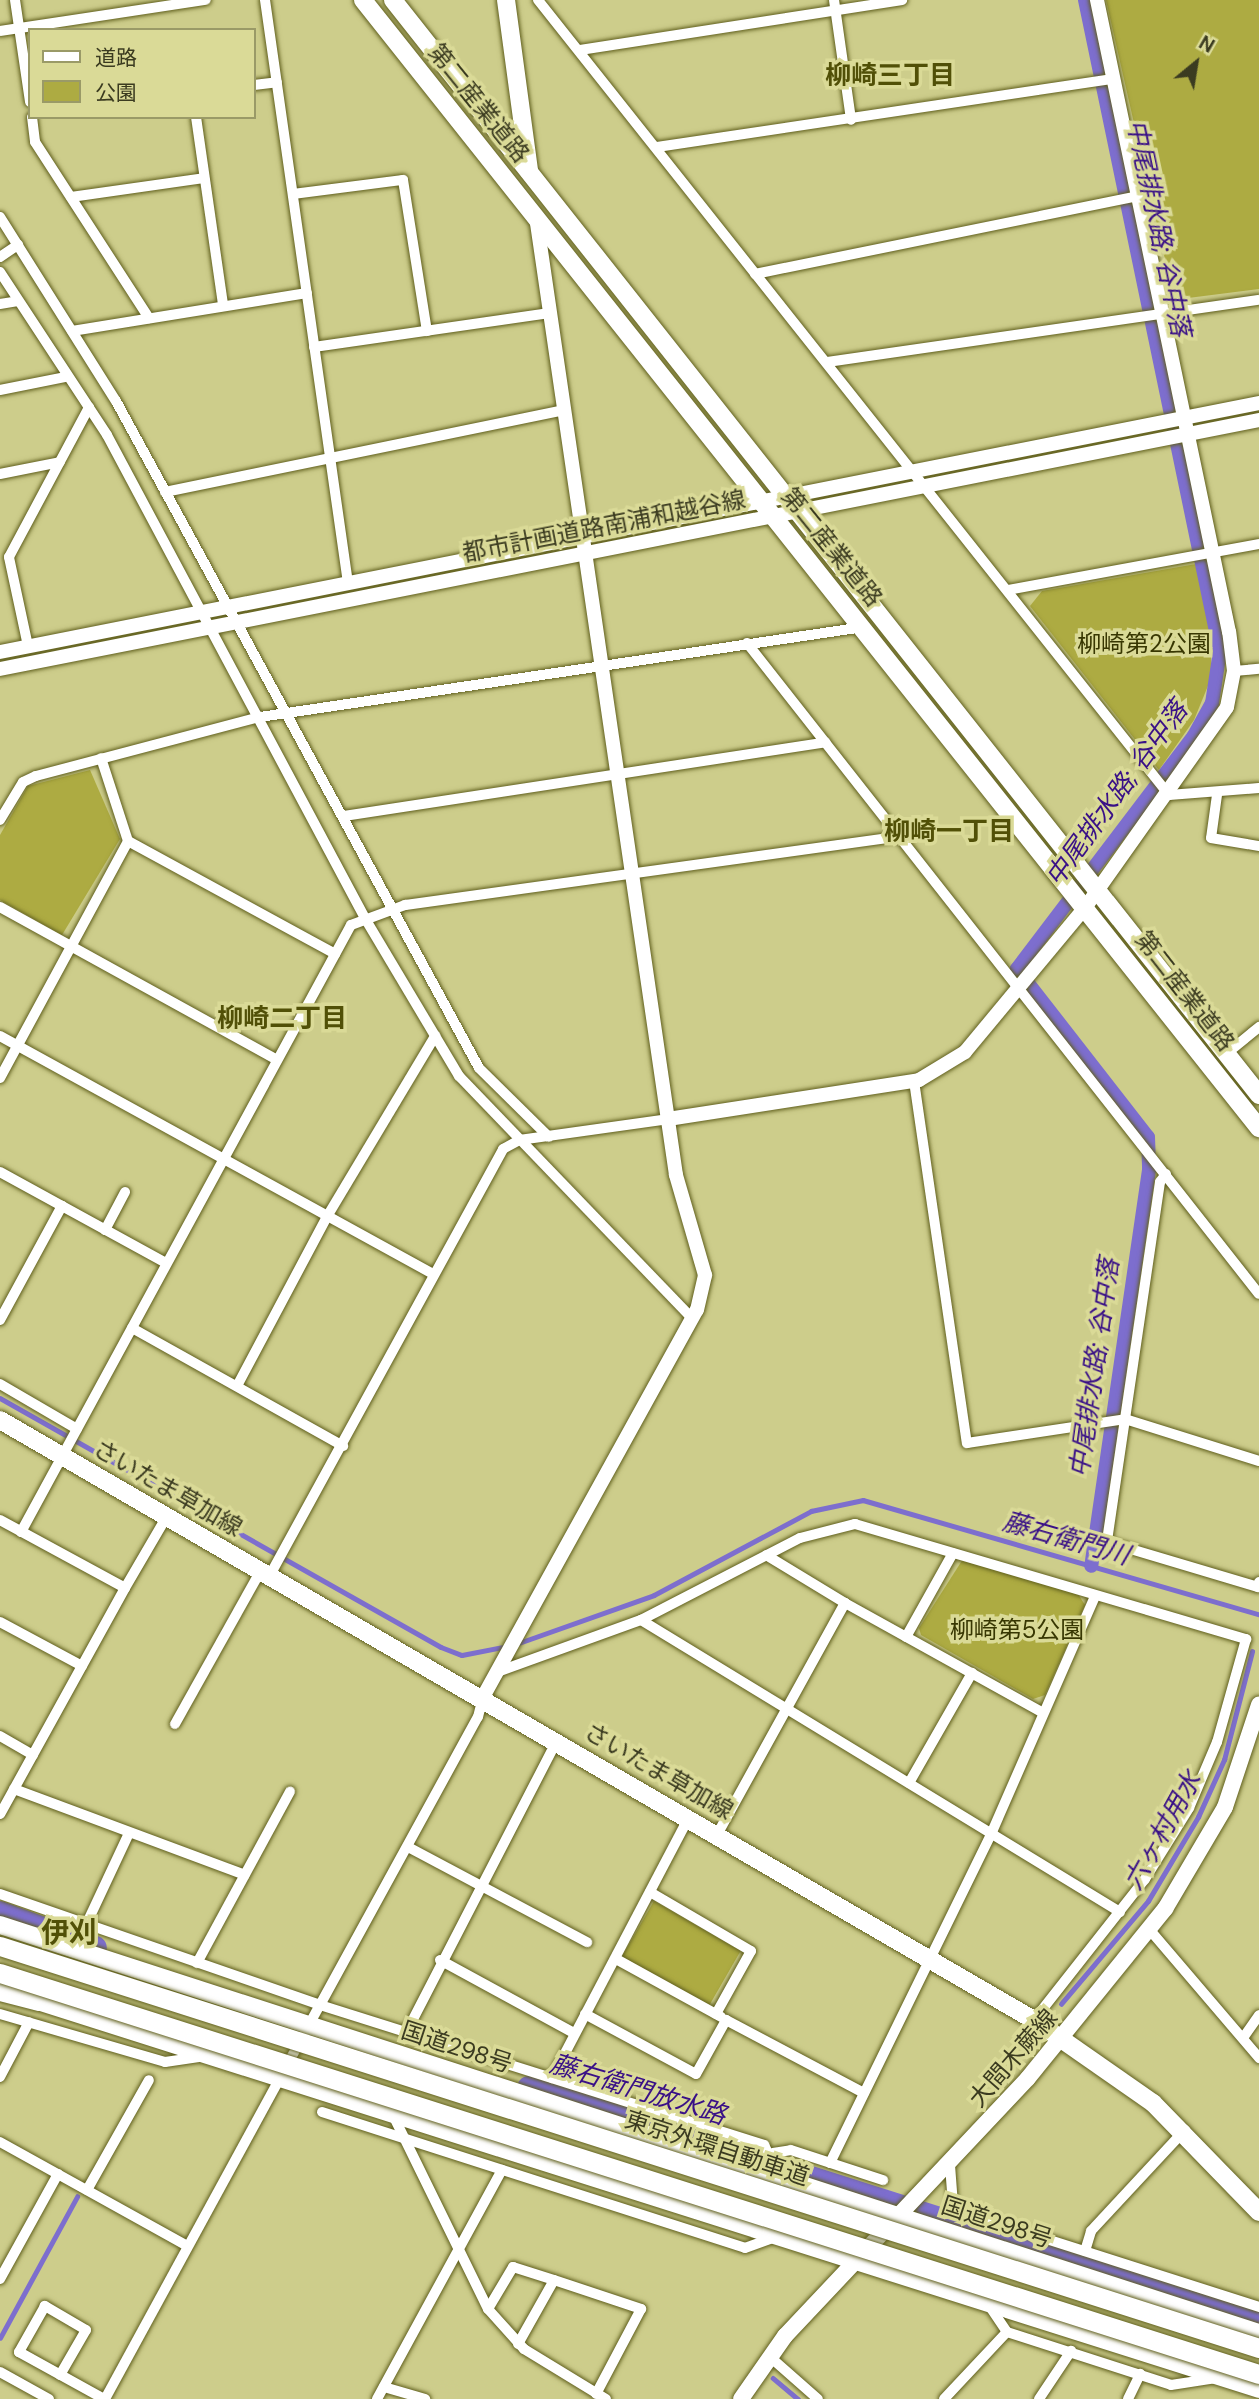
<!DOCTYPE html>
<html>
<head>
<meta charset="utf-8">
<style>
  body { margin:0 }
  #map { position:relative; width:1259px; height:2399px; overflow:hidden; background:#cdcd8b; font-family:"DM Sans","Noto Sans JP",sans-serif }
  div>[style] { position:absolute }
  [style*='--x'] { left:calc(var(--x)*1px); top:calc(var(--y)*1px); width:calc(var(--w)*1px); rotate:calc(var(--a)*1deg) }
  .green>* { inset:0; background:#adab42; transform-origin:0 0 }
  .stream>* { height:4.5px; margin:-2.25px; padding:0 2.25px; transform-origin:2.25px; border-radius:2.25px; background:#7d6ece }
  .canal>* { height:14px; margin:-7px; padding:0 7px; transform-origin:7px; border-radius:7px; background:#7d6ece }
  .river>* { height:24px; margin:-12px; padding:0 12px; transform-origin:12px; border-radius:12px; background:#7d6ece }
  .roads { filter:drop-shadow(0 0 2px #605f1d) drop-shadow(0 0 2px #605f1d) }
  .minor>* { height:10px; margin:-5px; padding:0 5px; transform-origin:5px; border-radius:5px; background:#fff }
  .tertiary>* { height:14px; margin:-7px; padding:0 7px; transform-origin:7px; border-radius:7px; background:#fff }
  .secondary>* { height:16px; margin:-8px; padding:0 8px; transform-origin:8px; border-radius:8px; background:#fff }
  .primary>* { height:18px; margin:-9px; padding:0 9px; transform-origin:9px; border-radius:9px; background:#fff }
  .trunk>* { height:18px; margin:-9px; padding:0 9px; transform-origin:9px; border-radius:9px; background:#fff }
  .motorway>* { height:19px; margin:-9.5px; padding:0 9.5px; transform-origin:9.5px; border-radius:9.5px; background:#fff }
  .bridges { filter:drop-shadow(0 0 2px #605f1d) drop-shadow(0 0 2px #605f1d) }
  .motorway-bridge>* { height:19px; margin:-9.5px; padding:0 9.5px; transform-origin:9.5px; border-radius:9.5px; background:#fff }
  span { translate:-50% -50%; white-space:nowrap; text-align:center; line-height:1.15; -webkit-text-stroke:7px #dada97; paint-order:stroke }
  .street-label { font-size:24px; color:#3b3b20 }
  .park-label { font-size:24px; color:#383702 }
  .neighbourhood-label { font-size:26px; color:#515007; font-weight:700 }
  .water-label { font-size:26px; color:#391087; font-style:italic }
  .quarter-label { font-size:28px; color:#515007; font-weight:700 }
  .legend { position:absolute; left:28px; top:28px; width:228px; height:91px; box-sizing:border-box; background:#dada97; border:2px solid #9a9a67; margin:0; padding:9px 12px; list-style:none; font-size:21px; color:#3b3b20 }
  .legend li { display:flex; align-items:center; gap:14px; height:35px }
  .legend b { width:35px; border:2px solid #9a9a67 }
  .north { position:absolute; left:1161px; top:28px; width:70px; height:70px; -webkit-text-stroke:5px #dada97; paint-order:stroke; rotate:30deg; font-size:19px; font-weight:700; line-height:28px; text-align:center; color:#3b3b20 }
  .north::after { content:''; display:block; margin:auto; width:24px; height:32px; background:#3b3b20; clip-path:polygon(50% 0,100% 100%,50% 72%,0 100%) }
</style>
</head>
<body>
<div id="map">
  <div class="green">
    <i style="clip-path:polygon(1106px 0,1259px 0,1259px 289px,1188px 298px,1171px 286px)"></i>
    <i style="clip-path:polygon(1196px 564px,1209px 620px,1212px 676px,1194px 720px,1159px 770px,1030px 606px,1042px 591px)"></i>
    <i style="clip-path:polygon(90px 770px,120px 839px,62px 935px,0 900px,0 835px,28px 786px)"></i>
    <i style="clip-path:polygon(963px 1559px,1078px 1594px,1085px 1605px,1045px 1695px,1033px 1699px,921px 1635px,919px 1628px)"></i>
    <i style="left:654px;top:1901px;width:100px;height:64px;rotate:30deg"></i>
  </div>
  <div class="stream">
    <i style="--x:0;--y:1398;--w:506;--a:29.45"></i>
    <i style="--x:441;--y:1647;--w:22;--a:21"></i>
    <i style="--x:462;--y:1655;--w:47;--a:-11.1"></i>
    <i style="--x:516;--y:1644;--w:146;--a:-19.5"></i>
    <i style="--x:654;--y:1595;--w:178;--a:-28.1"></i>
    <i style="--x:811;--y:1511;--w:53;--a:-11.9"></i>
    <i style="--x:863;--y:1500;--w:412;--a:16.1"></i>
    <i style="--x:1061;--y:2004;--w:135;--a:-49.8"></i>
    <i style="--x:1148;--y:1901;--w:98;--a:-59.2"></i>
    <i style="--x:1198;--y:1817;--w:63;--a:-65.5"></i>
    <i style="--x:1224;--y:1760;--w:112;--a:-75.5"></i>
    <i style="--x:0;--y:2338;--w:161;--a:-61.4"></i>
    <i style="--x:773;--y:2378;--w:33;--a:40"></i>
  </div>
  <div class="canal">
    <i style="--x:1085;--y:0;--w:665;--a:78.28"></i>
    <i style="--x:1220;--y:651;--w:53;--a:98.7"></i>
    <i style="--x:1212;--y:703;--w:39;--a:119"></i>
    <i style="--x:1193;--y:737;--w:291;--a:127.2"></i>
    <i style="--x:1017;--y:969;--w:213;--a:52.1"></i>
    <i style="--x:1148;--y:1137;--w:33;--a:88"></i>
    <i style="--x:1149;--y:1170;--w:400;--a:98.3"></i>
  </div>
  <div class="river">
    <i style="--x:0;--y:1913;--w:101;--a:20.2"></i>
    <i style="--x:529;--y:2088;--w:766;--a:17.7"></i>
  </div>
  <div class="roads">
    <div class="minor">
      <i style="--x:15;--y:0;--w:103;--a:81.6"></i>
      <i style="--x:265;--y:0;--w:589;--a:81.9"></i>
      <i style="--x:538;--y:0;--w:1015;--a:51.56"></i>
      <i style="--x:1169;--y:795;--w:90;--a:-4.4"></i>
      <i style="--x:834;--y:0;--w:121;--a:81.9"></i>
      <i style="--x:0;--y:31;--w:208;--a:-8.6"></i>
      <i style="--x:580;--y:50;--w:326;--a:-8.8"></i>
      <i style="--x:254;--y:85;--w:23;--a:-7"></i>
      <i style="--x:32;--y:117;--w:25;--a:83"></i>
      <i style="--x:35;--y:142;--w:210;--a:57.1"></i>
      <i style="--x:196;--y:117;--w:190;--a:81.8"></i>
      <i style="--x:657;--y:147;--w:461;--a:-8.5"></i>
      <i style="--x:293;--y:194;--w:111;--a:-7.3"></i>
      <i style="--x:403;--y:180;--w:153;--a:81"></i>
      <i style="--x:71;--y:197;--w:134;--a:-8.1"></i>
      <i style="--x:0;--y:217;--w:218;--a:57.8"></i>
      <i style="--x:116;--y:401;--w:759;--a:61.44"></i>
      <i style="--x:479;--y:1068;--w:98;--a:44.6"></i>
      <i style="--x:0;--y:257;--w:22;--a:-34"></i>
      <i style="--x:0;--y:272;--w:195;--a:56.7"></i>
      <i style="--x:107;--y:435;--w:550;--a:61.9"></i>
      <i style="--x:366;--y:920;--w:182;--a:59.2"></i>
      <i style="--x:459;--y:1076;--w:336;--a:46.1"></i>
      <i style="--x:755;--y:274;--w:393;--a:-11.5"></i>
      <i style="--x:0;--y:304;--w:18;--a:-9"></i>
      <i style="--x:72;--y:331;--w:238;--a:-9.2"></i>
      <i style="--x:314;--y:347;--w:238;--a:-8.2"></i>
      <i style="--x:827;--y:362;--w:436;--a:-8.2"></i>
      <i style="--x:0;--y:390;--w:66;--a:-11.3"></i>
      <i style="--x:0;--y:474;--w:61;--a:-11.3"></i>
      <i style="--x:165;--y:492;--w:409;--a:-11.6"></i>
      <i style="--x:1008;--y:590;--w:255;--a:-10.4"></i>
      <i style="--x:747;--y:643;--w:828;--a:51.82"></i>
      <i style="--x:28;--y:646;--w:91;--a:-102.1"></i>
      <i style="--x:9;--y:557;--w:170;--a:-61.9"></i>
      <i style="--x:1234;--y:671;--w:25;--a:-5"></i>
      <i style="--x:1217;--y:795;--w:43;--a:97.9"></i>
      <i style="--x:1211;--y:838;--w:49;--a:9.5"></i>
      <i style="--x:344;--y:816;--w:487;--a:-8.7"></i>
      <i style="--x:0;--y:820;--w:44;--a:-58.8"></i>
      <i style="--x:23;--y:782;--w:14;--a:-25"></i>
      <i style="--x:36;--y:776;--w:232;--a:-14.8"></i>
      <i style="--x:260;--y:717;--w:611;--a:-8.48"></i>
      <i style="--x:128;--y:841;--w:236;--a:28.6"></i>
      <i style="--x:0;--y:907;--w:316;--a:28.9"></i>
      <i style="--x:0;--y:1036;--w:495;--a:28.8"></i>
      <i style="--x:1226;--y:1054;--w:43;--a:-39.3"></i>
      <i style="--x:0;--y:1078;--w:269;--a:-61.6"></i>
      <i style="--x:128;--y:841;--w:87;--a:-108"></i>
      <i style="--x:914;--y:1081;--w:366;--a:81.7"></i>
      <i style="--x:967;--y:1443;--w:160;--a:-8.6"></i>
      <i style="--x:1125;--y:1419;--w:140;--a:17.4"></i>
      <i style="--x:0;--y:1172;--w:189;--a:28.7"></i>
      <i style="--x:1166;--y:1174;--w:10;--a:127"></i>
      <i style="--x:1160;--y:1182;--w:364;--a:98.4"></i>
      <i style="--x:1107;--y:1542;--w:158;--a:16.6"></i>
      <i style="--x:1258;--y:1587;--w:5;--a:-79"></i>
      <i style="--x:105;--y:1230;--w:43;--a:-62.2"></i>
      <i style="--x:0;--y:1320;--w:130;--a:-61.5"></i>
      <i style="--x:132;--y:1328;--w:242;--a:29.2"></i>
      <i style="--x:0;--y:1384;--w:89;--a:30.3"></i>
      <i style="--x:237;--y:1386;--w:194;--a:-62"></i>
      <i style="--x:328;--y:1215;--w:209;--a:-59.1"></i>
      <i style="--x:0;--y:1520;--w:142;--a:28.5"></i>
      <i style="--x:125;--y:1588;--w:258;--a:118.9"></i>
      <i style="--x:21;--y:1532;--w:691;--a:-61.47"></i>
      <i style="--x:351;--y:925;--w:58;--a:-20.3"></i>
      <i style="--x:405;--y:905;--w:500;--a:-7.9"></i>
      <i style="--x:270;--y:1575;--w:486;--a:-61.3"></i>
      <i style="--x:503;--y:1149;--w:18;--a:-29"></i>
      <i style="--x:519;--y:1140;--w:150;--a:-8"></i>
      <i style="--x:125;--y:1588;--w:83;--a:-59.7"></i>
      <i style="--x:845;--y:1603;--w:225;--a:29"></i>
      <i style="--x:641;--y:1620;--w:561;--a:31.37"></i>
      <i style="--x:0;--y:1622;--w:93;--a:28.2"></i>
      <i style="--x:906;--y:1637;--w:96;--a:-60.8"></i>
      <i style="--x:497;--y:1672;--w:153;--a:-19.9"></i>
      <i style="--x:641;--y:1620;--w:179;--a:-27.3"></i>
      <i style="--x:800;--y:1538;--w:57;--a:-14.3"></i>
      <i style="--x:855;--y:1524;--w:408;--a:16.4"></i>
      <i style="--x:1246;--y:1639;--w:107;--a:105.7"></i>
      <i style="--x:1217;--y:1742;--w:72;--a:113"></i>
      <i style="--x:1189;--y:1808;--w:84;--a:121.8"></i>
      <i style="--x:1145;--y:1879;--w:179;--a:128.2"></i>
      <i style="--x:175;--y:1724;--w:176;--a:-60.8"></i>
      <i style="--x:0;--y:1736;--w:38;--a:30"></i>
      <i style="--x:909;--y:1783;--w:127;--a:-60.2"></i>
      <i style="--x:14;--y:1789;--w:246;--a:20.4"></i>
      <i style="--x:718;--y:1833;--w:263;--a:-61.1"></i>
      <i style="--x:845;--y:1603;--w:92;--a:-148.7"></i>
      <i style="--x:408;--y:1847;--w:203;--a:28"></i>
      <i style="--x:650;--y:1892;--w:117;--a:30.3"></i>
      <i style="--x:751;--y:1951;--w:72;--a:119.1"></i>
      <i style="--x:0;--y:1894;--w:339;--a:19.1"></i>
      <i style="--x:320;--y:2005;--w:328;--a:-61.3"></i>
      <i style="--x:478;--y:1717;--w:21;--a:-76"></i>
      <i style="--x:85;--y:1927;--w:104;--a:-64.9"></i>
      <i style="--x:1149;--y:1929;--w:170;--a:49.5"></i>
      <i style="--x:616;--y:1959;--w:120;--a:28.9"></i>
      <i style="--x:440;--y:1960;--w:153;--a:28.6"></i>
      <i style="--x:197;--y:1963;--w:195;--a:-61.5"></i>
      <i style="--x:0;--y:2014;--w:172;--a:16.2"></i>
      <i style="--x:165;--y:2062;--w:41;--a:-8.3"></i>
      <i style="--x:585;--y:2014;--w:126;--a:28.4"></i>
      <i style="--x:696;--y:2074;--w:62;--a:-60.9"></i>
      <i style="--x:726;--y:2020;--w:156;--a:27.9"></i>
      <i style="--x:407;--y:2031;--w:327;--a:-62.7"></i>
      <i style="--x:1243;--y:2038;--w:28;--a:-55"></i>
      <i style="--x:0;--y:2077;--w:62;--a:-62.2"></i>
      <i style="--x:552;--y:2078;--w:295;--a:-62.3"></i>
      <i style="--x:322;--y:2112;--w:444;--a:17.8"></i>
      <i style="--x:745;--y:2248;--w:33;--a:-20"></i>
      <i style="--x:392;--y:2113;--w:218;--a:63.9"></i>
      <i style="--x:488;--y:2309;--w:54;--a:48"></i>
      <i style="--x:524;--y:2349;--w:96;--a:31.4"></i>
      <i style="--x:0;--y:2142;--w:213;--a:29"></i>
      <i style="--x:773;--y:2153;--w:18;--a:-9"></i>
      <i style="--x:791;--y:2150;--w:97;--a:18.1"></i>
      <i style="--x:830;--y:2163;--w:369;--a:-63.9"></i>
      <i style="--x:992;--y:1832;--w:257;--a:-66.4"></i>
      <i style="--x:950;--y:2165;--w:40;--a:85.7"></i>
      <i style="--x:953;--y:2205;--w:14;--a:34"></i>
      <i style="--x:965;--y:2213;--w:309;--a:17.7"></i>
      <i style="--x:87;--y:2190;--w:126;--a:-60.6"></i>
      <i style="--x:1085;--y:2251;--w:21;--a:-73"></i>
      <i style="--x:1091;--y:2231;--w:138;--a:-47.1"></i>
      <i style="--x:0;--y:2279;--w:120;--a:-61.1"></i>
      <i style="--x:488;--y:2309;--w:49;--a:-59.2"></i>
      <i style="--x:513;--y:2267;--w:43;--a:17.6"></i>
      <i style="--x:1007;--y:2332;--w:172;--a:17.9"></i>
      <i style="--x:1171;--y:2385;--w:47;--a:-8.7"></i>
      <i style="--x:518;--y:2344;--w:73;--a:-60.6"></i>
      <i style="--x:554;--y:2280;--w:92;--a:18.4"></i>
      <i style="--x:641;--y:2309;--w:96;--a:117.9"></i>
      <i style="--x:769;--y:2356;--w:65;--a:41.3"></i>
      <i style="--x:0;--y:2372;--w:56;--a:28.9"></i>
      <i style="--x:60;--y:2375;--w:52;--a:-60"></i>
      <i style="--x:86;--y:2330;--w:48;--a:-149.7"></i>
      <i style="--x:45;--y:2306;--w:53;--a:119.5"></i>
      <i style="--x:19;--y:2352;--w:97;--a:28.9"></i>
      <i style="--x:384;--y:2387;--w:43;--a:16.3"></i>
      <i style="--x:105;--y:2399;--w:449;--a:-61.4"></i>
      <i style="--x:320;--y:2005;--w:466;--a:17.5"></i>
      <i style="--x:764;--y:2145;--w:36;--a:63"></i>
      <i style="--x:377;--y:2399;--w:261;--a:-61.4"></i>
      <i style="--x:944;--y:2399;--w:92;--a:-46.8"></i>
      <i style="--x:1007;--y:2332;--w:32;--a:-124"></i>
      <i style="--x:1039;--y:2399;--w:58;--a:-56.3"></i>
      <i style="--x:1128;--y:2399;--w:28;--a:-64"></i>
    </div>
    <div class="tertiary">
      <i style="--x:0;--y:652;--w:1283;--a:-11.19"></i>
      <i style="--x:0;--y:669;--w:1283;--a:-11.19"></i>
      <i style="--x:668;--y:1119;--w:254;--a:-8.8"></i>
      <i style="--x:919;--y:1080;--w:54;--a:-31.3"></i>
      <i style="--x:965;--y:1052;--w:191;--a:-50.3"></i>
      <i style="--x:1087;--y:905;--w:242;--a:-54.7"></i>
      <i style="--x:1227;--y:707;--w:37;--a:-79"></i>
      <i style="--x:1234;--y:671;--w:39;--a:-97"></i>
      <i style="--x:1229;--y:632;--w:646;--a:-101.8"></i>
      <i style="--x:483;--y:1697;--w:442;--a:-61.1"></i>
      <i style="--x:697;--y:1310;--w:36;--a:-77"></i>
      <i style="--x:705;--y:1275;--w:104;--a:-106.2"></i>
      <i style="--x:676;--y:1175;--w:968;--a:-98.31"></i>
    </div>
    <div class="secondary">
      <i style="--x:741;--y:2399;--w:77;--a:-55.1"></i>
      <i style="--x:785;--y:2336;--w:354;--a:-46.7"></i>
      <i style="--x:1028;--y:2078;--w:218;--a:-51"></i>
      <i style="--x:1165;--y:1909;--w:118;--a:-59.5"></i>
      <i style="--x:1225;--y:1807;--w:108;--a:-71.6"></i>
    </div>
    <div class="primary">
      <i style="--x:363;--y:0;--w:1441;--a:51.54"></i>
      <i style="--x:393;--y:0;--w:1396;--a:51.66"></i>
      <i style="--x:506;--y:0;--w:173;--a:82.3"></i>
      <i style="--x:0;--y:1420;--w:1195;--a:30.13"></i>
      <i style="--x:1034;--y:2020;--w:145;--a:34.9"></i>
      <i style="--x:1153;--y:2103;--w:152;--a:45.8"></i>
    </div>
    <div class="trunk">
      <i style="--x:0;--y:1925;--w:1323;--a:17.96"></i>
      <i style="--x:25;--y:1997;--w:1295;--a:17.62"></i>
    </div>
    <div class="motorway">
      <i style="--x:0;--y:1991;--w:40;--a:14.4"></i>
    </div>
  </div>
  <div class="bridges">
    <div class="motorway-bridge">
      <i style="--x:0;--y:1946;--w:1322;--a:17.71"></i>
      <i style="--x:0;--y:1973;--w:1321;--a:17.67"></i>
    </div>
  </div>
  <div class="street-label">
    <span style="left:479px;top:103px;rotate:51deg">第二産業道路</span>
    <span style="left:604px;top:526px;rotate:-11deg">都市計画道路南浦和越谷線</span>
    <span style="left:832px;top:547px;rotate:51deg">第二産業道路</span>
    <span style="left:1185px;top:991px;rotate:52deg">第二産業道路</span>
    <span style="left:168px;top:1488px;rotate:30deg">さいたま草加線</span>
    <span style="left:659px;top:1771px;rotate:30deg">さいたま草加線</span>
    <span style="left:457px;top:2047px;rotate:18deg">国道298号</span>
    <span style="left:1013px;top:2058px;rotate:-49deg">大間木蕨線</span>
    <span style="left:717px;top:2148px;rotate:18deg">東京外環自動車道</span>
    <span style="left:997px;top:2222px;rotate:18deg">国道298号</span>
  </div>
  <div class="park-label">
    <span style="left:1144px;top:644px">柳崎第2公園</span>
    <span style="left:1017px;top:1630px">柳崎第5公園</span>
  </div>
  <div class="neighbourhood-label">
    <span style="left:890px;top:76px">柳崎三丁目</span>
    <span style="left:949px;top:832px">柳崎一丁目</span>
    <span style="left:282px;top:1019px">柳崎二丁目</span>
  </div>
  <div class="water-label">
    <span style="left:1158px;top:228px;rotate:78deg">中尾排水路; 谷中落</span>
    <span style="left:1117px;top:794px;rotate:-54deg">中尾排水路; 谷中落</span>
    <span style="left:1095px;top:1368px;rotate:-82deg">中尾排水路; 谷中落</span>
    <span style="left:1066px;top:1539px;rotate:16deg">藤右衛門川</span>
    <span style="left:1163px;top:1831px;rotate:-61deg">六ヶ村用水</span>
    <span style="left:638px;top:2090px;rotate:17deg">藤右衛門放水路</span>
  </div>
  <div class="quarter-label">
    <span style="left:69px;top:1933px">伊刈</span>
  </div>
  <ul class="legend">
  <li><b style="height:9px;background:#fff"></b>道路</li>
  <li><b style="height:19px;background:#adab42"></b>公園</li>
  </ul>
  <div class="north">N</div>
</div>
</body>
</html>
